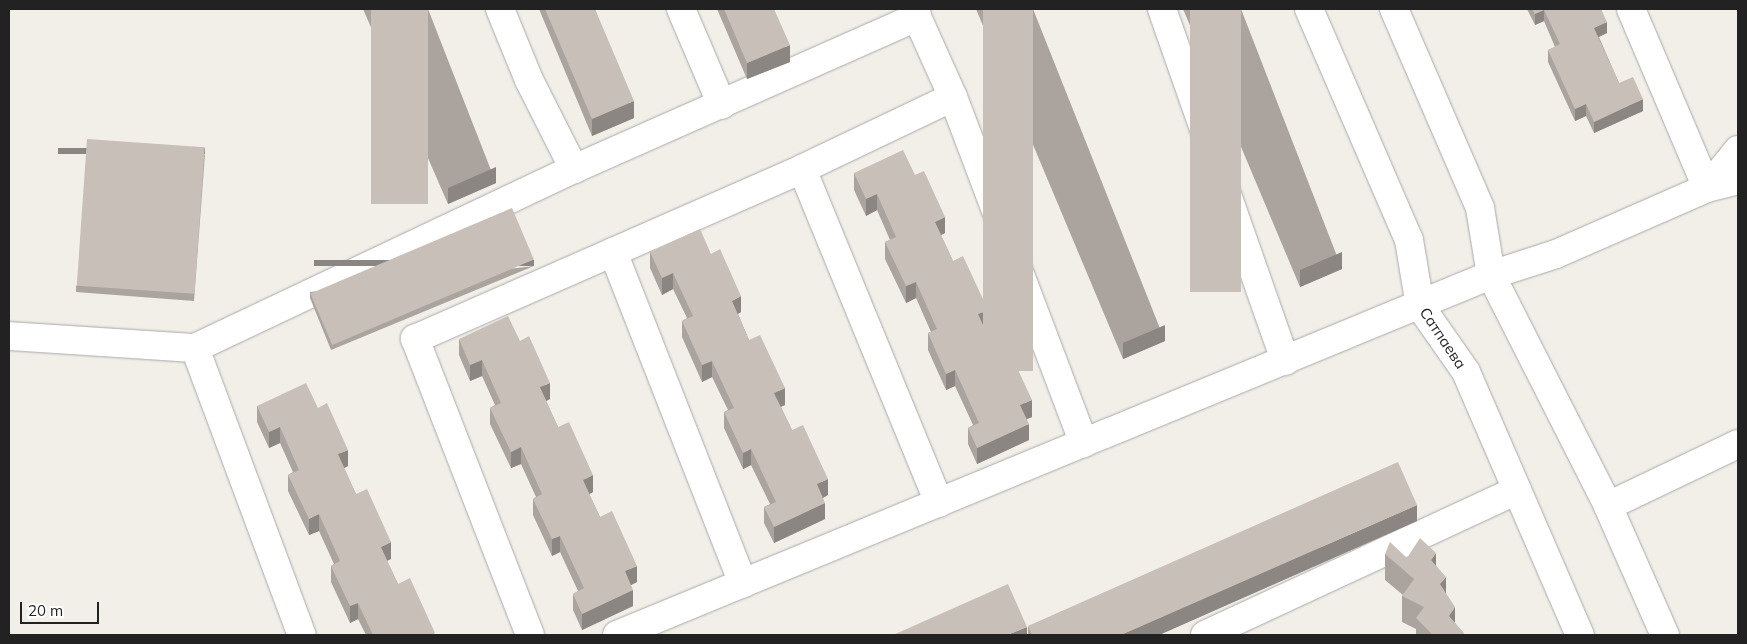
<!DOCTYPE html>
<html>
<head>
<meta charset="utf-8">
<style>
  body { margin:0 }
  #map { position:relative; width:1747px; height:644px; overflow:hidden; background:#f2efe9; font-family:Mulish,sans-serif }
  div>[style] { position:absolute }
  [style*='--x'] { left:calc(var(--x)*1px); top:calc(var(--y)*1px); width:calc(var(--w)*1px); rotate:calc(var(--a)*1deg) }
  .roads { filter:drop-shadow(0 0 1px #a9a9a9) drop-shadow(0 0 1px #a9a9a9) }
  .minor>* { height:28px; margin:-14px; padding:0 14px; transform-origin:14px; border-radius:14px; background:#fff }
  .wall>* { inset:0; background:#aba49e }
  .shaded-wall>* { inset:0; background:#8b8681; transform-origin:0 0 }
  .building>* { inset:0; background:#c7bfb8; transform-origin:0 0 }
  span { translate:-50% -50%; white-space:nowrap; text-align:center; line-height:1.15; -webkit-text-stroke:4px #fff; paint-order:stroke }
  .street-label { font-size:15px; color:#222 }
  .frame { position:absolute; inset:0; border:10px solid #222; pointer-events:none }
  .scale { position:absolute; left:20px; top:602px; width:79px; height:22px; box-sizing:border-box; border:2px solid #222; border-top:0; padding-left:6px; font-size:15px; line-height:18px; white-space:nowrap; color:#222; -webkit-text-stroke:4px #fff; paint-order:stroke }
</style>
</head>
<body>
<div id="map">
  <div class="roads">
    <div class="minor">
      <i style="--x:500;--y:9;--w:77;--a:67.8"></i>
      <i style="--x:529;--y:80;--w:100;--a:63.2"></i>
      <i style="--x:574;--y:169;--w:375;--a:-23.9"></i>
      <i style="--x:917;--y:17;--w:8;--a:-97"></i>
      <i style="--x:681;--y:9;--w:104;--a:66.9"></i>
      <i style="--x:1162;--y:9;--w:373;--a:70.7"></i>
      <i style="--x:1309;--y:9;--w:252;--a:66.6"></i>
      <i style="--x:1409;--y:240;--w:67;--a:80.5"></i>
      <i style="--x:1420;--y:306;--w:80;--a:55.1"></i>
      <i style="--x:1466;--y:372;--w:287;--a:66.6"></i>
      <i style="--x:1394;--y:9;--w:217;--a:66.6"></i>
      <i style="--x:1480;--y:208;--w:68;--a:80.7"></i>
      <i style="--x:1491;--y:275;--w:259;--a:63.1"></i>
      <i style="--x:1608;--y:506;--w:141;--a:66.2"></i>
      <i style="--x:1631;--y:9;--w:194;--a:67"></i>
      <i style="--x:1707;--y:188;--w:49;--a:-50.8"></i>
      <i style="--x:917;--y:17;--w:88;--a:65.8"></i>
      <i style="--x:953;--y:97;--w:370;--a:69.3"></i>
      <i style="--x:613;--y:252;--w:356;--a:68.6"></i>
      <i style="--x:9;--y:336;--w:186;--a:3.7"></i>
      <i style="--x:195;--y:348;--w:419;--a:-25.3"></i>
      <i style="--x:195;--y:348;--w:306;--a:69.6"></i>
      <i style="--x:939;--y:503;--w:361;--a:-112.3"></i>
      <i style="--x:802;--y:169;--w:167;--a:-25.5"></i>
      <i style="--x:1608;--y:506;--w:144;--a:-25.5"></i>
      <i style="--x:530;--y:635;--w:318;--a:-111.2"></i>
      <i style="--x:415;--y:339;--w:423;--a:-23.7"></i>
      <i style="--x:617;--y:635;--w:945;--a:-22.39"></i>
      <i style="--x:1491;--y:275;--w:68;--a:-17.9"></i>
      <i style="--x:1556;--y:254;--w:165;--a:-23.6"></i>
      <i style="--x:1707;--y:188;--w:32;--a:-14"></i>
      <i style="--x:1205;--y:635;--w:344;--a:-24.9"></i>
    </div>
  </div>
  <div class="wall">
    <i style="clip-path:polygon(363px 9px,428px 9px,496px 183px,448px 204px)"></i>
    <i style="clip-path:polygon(539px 9px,595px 9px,634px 118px,592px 136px)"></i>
    <i style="clip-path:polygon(717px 9px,774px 9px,790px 62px,747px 79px)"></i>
    <i style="clip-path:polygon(976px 9px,1033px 9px,1165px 341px,1123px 359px)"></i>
    <i style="clip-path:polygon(1183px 9px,1241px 9px,1342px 269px,1300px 287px)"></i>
    <i style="clip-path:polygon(1527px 9px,1601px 9px,1607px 33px,1599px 37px,1619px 83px,1643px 111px,1594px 133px,1586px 116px,1575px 121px,1548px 62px,1548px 50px,1555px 47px,1544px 21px,1535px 25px)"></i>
    <i style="clip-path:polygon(205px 154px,194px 301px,76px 292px,76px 286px)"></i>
    <i style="clip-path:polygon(854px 173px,915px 175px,945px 233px,941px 235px,953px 261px,988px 326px,984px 328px,995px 351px,1032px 417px,1026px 419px,1029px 440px,977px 464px,968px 444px,968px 428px,973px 425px,955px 386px,946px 390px,928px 350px,928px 333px,931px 332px,916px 298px,906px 303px,885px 259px,885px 242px,890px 240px,877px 210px,866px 216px,854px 190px)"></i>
    <i style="clip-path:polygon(650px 252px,711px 254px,741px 312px,738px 314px,749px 340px,785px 405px,781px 407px,792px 430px,828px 495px,823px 498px,825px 519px,774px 543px,764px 523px,764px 507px,770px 504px,751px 465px,743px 469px,724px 428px,724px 412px,728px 410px,712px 377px,702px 382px,682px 337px,682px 321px,687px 318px,673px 289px,662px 295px,650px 268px)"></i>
    <i style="clip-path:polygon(534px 266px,331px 350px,310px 298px,310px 292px)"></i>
    <i style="clip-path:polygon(459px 339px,520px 341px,550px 399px,546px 401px,558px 427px,593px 492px,589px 494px,600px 517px,637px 582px,631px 585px,633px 606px,582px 630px,573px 610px,573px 594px,578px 591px,560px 552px,552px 556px,533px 515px,533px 499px,536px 497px,521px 464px,511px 468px,490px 424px,490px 408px,495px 405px,482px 376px,470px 381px,459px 355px)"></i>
    <i style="clip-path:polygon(257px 406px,318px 408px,348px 466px,344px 468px,356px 494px,391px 559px,387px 561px,398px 584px,435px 635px,366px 635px,358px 619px,350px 623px,331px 582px,331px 566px,334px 564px,319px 531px,309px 535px,288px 491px,288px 475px,293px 472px,280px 443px,269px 448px,257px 422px)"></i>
    <i style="clip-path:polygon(1417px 521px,1159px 635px,1028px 635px,1028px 626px)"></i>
    <i style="clip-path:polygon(1385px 554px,1407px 558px,1436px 565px,1446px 593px,1455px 623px,1464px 635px,1416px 635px,1416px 629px,1402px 622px,1402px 596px,1403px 595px,1385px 580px)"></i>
  </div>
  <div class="shaded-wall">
    <i style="clip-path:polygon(1544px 10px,1544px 21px,1535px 25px,1535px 14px)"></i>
    <i style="clip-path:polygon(1607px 22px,1607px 33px,1594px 39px,1594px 28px)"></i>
    <i style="clip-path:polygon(790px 45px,790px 62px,747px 79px,747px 63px)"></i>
    <i style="clip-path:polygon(1643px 99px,1643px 111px,1594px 133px,1594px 122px)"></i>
    <i style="clip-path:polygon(634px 101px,634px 118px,592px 136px,592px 119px)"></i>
    <i style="clip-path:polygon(1586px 104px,1586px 116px,1575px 121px,1575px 109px)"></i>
    <i style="left:205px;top:148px;width:6px;height:147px;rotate:90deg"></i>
    <i style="clip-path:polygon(496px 167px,496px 183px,448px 204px,448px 188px)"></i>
    <i style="clip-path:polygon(877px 194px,877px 210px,866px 216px,866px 199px)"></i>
    <i style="clip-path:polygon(945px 217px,945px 233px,935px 238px,935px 222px)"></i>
    <i style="clip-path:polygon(1342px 252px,1342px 269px,1300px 287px,1300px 270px)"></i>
    <i style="left:534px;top:260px;width:6px;height:220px;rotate:90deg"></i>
    <i style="clip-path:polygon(673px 273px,673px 289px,662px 295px,662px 278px)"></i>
    <i style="clip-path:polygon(916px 282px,916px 298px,906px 303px,906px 286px)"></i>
    <i style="clip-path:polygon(741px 296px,741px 312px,732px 317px,732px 301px)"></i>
    <i style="clip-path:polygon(988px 310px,988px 326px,978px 331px,978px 314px)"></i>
    <i style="clip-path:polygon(1165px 325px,1165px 341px,1123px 359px,1123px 343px)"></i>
    <i style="clip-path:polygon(482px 360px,482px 376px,470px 381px,470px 365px)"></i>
    <i style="clip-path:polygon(712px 361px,712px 377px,702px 382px,702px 365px)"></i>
    <i style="clip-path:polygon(955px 370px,955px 386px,946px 390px,946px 374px)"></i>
    <i style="clip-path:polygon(550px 383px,550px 399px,540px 404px,540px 387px)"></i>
    <i style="clip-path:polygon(785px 388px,785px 405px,774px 409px,774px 393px)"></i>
    <i style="clip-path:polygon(1032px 400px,1032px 417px,1020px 422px,1020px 405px)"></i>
    <i style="clip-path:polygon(1029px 424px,1029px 440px,977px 464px,977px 448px)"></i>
    <i style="clip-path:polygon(280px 427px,280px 443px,269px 448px,269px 432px)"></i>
    <i style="clip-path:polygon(521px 447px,521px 464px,511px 468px,511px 452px)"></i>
    <i style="clip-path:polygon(751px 449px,751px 465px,743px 469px,743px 453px)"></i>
    <i style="clip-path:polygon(348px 450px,348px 466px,338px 471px,338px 454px)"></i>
    <i style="clip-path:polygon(593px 475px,593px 492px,583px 497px,583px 480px)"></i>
    <i style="clip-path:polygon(828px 479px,828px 495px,817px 501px,817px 484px)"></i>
    <i style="clip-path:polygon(825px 503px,825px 519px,774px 543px,774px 527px)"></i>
    <i style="clip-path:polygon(1417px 505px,1417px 521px,1159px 635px,1121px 635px)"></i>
    <i style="clip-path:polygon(319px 514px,319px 531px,309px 535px,309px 519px)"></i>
    <i style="clip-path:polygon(560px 536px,560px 552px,552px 556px,552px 539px)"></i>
    <i style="clip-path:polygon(391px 542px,391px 559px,381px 563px,381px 547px)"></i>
    <i style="clip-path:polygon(1436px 553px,1436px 579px,1431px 560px)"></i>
    <i style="clip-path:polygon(637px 566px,637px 582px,625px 588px,625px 571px)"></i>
    <i style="clip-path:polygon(1446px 577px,1446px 603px,1440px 584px)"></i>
    <i style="clip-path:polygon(633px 590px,633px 606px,582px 630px,582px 614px)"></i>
    <i style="clip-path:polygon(358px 603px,358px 619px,350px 623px,350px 606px)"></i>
    <i style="clip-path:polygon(1455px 607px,1455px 633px,1449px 616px)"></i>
    <i style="clip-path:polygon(1027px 627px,1027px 635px,1007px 635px)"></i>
  </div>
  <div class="building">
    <i style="left:371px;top:9px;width:57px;height:195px"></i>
    <i style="clip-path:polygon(545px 9px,595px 9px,634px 101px,592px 119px)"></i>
    <i style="clip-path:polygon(724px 9px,774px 9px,790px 45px,747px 63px)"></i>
    <i style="left:983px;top:9px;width:50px;height:362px"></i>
    <i style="left:1190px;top:9px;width:51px;height:283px"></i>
    <i style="clip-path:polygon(1532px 9px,1601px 9px,1607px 22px,1594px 28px,1619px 83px,1633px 77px,1643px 99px,1594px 122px,1586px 104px,1575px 109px,1548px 50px,1560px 44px,1544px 10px,1535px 14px)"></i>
    <i style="left:87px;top:139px;width:118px;height:147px;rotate:4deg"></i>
    <i style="clip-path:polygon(903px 150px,915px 175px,924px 171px,945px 217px,935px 222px,953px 261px,963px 256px,988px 310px,978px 314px,995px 351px,1007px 346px,1032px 400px,1020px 405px,1029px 424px,977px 448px,968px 428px,979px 423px,955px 370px,946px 374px,928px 333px,937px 329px,916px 282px,906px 286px,885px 242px,896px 237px,877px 194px,866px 199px,854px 173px)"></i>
    <i style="left:512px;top:208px;width:56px;height:219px;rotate:67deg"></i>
    <i style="clip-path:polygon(700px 229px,711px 254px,720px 249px,741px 296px,732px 301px,749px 340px,760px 335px,785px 388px,774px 393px,792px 430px,803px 425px,828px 479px,817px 484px,825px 503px,774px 527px,764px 507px,776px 502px,751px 449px,743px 453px,724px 412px,734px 408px,712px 361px,702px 365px,682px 321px,693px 316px,673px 273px,662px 278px,650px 252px)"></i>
    <i style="clip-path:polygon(508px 316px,520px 341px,529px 336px,550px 383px,540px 387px,558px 427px,569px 422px,593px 475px,583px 480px,600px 517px,612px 511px,637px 566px,625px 571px,633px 590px,582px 614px,573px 594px,584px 588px,560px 536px,552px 539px,533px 499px,542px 494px,521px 447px,511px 452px,490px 408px,501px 403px,482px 360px,470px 365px,459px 339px)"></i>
    <i style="clip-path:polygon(306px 383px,318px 408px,327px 403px,348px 450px,338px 454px,356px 494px,367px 489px,391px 542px,381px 547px,398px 584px,410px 578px,435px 633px,430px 635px,373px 635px,358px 603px,350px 606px,331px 566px,340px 561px,319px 514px,309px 519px,288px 475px,299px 470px,280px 427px,269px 432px,257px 406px)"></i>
    <i style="clip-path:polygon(1398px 462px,1417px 505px,1121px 635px,1032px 635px,1028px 626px)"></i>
    <i style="clip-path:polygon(1420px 538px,1436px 553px,1431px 560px,1446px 577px,1440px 584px,1455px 607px,1449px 616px,1464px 633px,1463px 635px,1430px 635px,1431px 633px,1416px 618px,1424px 607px,1402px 596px,1414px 579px,1385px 554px,1390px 542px,1407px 558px)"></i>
    <i style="clip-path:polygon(1008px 584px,1027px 627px,1007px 635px,893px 635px)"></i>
  </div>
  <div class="street-label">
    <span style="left:1443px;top:338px;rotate:56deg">Сатпаева</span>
  </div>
  <div class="frame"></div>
  <div class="scale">20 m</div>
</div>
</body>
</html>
